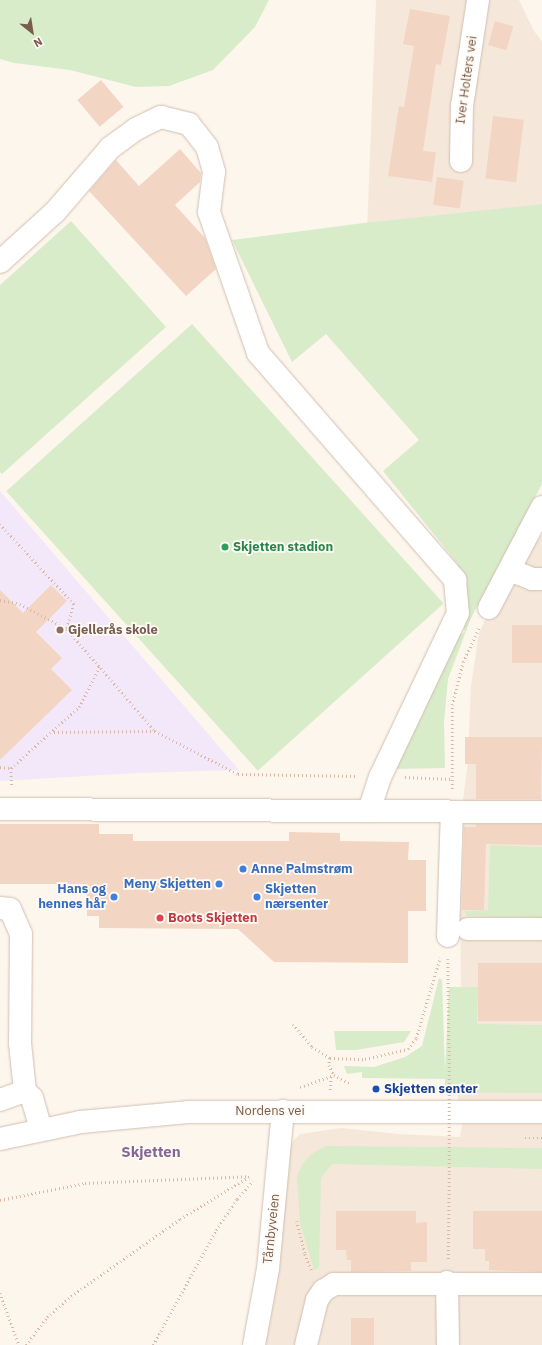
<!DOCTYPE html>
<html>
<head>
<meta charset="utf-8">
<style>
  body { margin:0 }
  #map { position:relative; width:542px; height:1345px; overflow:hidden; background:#fdf6ec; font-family:"IBM Plex Sans",sans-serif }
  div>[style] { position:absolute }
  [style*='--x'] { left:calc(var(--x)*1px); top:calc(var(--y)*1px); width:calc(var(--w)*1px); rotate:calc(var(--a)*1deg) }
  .residential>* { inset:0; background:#f5e8da }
  .education>* { inset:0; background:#f3e8fa }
  .green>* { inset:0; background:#d8ecc9; transform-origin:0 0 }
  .building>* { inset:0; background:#f3d5c3; transform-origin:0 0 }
  .path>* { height:2.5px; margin-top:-1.25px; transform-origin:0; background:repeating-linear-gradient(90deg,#d9b8a5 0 1px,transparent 0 4px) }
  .roads { filter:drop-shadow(0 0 1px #d1beb0) drop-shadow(0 0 1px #d1beb0) }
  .minor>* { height:22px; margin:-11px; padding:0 11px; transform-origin:11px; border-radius:11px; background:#fff }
  .path-bridge>* { height:2.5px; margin-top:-1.25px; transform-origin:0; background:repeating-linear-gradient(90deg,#d9b8a5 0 1px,transparent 0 4px) }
  .dots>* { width:11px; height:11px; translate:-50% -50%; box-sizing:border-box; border:2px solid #fffaf3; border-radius:50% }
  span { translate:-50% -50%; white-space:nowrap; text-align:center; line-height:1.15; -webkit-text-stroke:3.5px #fffaf3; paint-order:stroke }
  .street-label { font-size:13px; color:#7a5c4d }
  .leisure-label { font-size:13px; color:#27864d; font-weight:700 }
  .left { translate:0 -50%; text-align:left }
  .education-label { font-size:13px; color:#785e54; font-weight:700 }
  .shop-label { font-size:13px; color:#366cbe; font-weight:700 }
  .right { translate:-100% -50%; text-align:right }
  .health-label { font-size:13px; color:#be3a42; font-weight:700 }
  .transit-label { font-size:13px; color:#164399; font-weight:700 }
  .quarter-label { font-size:15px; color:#846695; font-weight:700 }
  .north { position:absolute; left:12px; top:12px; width:40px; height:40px; -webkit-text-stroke:3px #fffaf3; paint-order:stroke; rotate:150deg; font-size:11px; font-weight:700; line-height:16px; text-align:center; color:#7a5c4d }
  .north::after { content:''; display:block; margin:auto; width:14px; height:18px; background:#7a5c4d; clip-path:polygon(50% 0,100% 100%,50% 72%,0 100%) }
</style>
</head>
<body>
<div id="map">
  <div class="residential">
    <i style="clip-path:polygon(376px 0,519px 0,534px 31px,542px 41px,542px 204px,367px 232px)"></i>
    <i style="clip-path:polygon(542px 535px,542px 1345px,256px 1345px,276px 1159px,300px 1134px,341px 1128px,398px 1134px,460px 1137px,462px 1124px,456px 1082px,461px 994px,460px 893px,463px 846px,462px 806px,467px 770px,471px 686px,479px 633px,502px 584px)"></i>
  </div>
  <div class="education">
    <i style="clip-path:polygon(0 491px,239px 770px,138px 773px,0 781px)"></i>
  </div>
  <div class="green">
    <i style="clip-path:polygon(0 0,269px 0,255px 27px,213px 70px,169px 86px,136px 87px,70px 70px,14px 63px,0 59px)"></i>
    <i style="clip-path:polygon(542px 204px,542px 484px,471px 618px,448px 679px,444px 722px,445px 768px,392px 769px,453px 638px,465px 632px,461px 620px,467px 585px,457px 563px,383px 471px,419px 440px,326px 334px,292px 362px,232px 240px,364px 223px)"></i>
    <i style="clip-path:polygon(71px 221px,166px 327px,2px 474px,0 472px,0 285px)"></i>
    <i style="left:192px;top:324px;width:376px;height:250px;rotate:48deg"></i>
    <i style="clip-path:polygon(490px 845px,542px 847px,542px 918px,466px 916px,464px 911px,488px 910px)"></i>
    <i style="clip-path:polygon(439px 978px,442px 980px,445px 1071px,449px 987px,478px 987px,477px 1024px,542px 1025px,542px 1093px,445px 1092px,445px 1079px,362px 1078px,362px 1072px,347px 1074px,344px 1066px,374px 1067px,405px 1057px,422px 1046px)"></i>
    <i style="clip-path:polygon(334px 1031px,411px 1031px,404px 1042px,356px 1050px,336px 1050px)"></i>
    <i style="clip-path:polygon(326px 1146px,542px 1148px,542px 1169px,332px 1164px,321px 1178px,319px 1268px,314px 1270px,300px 1223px,297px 1176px,303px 1163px,313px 1153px)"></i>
  </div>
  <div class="building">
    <i style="clip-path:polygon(410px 9px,450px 16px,441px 65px,436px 64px,423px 151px,436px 152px,432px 182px,388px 176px,399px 106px,404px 107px,414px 46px,403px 44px)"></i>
    <i style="left:495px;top:21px;width:19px;height:25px;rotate:16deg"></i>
    <i style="left:101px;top:80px;width:35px;height:31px;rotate:50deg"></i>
    <i style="left:493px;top:116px;width:31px;height:63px;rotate:7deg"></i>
    <i style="clip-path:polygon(180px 149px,201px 173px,200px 182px,175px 205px,205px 238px,216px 269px,186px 296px,89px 191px,116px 160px,139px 186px)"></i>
    <i style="left:437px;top:177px;width:27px;height:28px;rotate:8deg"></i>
    <i style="clip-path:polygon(51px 585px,67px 601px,36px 632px,62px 658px,51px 669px,72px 690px,0 760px,0 590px,23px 613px)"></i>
    <i style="left:512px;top:625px;width:30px;height:38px"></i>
    <i style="clip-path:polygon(465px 737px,542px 737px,541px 799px,476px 799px,476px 764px,465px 764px)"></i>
    <i style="clip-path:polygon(0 824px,99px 824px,99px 834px,133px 834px,133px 841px,289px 841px,289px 832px,340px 833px,340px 841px,409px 842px,408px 860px,426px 860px,426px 911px,408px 911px,408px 963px,274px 962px,238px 929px,99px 928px,99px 916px,87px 916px,87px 884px,0 884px)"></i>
    <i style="clip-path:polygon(476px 824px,542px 824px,542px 845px,486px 844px,484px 910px,462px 910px,464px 827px,476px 827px)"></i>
    <i style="left:478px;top:963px;width:64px;height:58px"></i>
    <i style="clip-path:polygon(336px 1211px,416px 1211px,416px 1223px,427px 1222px,427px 1262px,411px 1262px,411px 1271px,351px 1272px,351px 1260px,347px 1260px,346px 1250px,336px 1250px)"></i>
    <i style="clip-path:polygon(473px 1211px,542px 1211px,542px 1272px,489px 1270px,489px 1261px,485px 1261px,485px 1249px,473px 1249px)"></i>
    <i style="left:351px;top:1318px;width:23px;height:27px"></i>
  </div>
  <div class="path">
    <i style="--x:0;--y:524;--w:109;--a:47.2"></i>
    <i style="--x:74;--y:604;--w:26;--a:106"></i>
    <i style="--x:0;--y:600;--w:20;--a:11"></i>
    <i style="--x:20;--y:604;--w:53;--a:28"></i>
    <i style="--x:67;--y:629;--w:135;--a:49.2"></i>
    <i style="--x:155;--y:731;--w:93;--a:27.4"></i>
    <i style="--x:238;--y:774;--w:118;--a:1"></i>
    <i style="--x:54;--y:732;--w:101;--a:-0.6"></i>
    <i style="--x:0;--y:767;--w:11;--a:5"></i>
    <i style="--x:11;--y:768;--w:91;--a:-41.9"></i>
    <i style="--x:79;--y:707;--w:46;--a:-62.9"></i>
    <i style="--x:11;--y:768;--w:18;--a:87"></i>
    <i style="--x:405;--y:777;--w:47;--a:2.4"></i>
    <i style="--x:452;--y:789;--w:84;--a:-90"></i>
    <i style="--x:452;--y:705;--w:44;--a:-75.7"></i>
    <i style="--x:463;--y:662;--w:38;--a:-65"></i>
    <i style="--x:448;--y:959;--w:87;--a:89.3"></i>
    <i style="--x:293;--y:1024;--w:30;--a:50"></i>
    <i style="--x:312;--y:1047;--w:21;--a:31"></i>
    <i style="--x:330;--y:1058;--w:35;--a:2"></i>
    <i style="--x:365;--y:1059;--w:44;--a:-13.1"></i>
    <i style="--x:408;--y:1049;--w:14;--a:-54"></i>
    <i style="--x:416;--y:1038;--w:84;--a:-73.3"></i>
    <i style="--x:330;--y:1058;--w:7;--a:98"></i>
    <i style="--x:329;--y:1065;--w:11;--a:63"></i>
    <i style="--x:334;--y:1075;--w:19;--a:28"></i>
    <i style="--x:300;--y:1087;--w:36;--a:-19"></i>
    <i style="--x:330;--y:1090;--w:13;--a:-86"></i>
    <i style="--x:525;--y:1138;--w:17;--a:0"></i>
    <i style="--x:0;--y:1200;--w:87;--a:-11.3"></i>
    <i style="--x:85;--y:1183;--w:164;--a:-2.4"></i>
    <i style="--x:297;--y:1221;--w:34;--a:76"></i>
    <i style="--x:305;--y:1254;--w:18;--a:68"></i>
    <i style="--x:448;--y:1259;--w:87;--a:-89.3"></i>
    <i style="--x:0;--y:1293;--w:55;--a:69.9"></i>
    <i style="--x:26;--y:1345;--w:35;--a:-53"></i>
    <i style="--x:47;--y:1317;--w:32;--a:-41"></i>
    <i style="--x:71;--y:1296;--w:133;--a:-35.2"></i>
    <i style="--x:180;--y:1219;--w:82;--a:-31.6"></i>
    <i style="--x:153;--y:1345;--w:131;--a:-61.3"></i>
    <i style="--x:216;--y:1230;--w:37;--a:-56"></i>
    <i style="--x:237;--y:1199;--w:24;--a:-48"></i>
  </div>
  <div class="roads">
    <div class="minor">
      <i style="--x:461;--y:161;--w:55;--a:-89"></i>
      <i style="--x:462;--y:106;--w:107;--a:-81.4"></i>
      <i style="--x:0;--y:262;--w:74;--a:-42.3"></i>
      <i style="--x:55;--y:212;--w:84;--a:-49.3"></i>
      <i style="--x:110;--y:148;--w:32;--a:-36"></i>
      <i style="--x:136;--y:129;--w:28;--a:-26"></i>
      <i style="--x:161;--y:117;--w:29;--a:14"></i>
      <i style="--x:189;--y:124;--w:29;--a:52"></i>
      <i style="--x:207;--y:147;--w:26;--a:74"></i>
      <i style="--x:214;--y:172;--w:40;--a:97.1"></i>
      <i style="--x:209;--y:212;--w:149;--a:70.8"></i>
      <i style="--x:258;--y:353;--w:301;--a:49"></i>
      <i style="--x:455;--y:580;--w:33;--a:85"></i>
      <i style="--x:458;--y:613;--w:182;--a:115.4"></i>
      <i style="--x:380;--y:777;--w:36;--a:108"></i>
      <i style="--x:510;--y:570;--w:24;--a:22"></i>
      <i style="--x:532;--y:579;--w:10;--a:0"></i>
      <i style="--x:489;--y:608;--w:114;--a:-62.3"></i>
      <i style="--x:0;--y:809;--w:542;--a:0.32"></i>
      <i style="--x:0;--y:908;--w:10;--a:6"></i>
      <i style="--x:10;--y:909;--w:27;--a:66"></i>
      <i style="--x:21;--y:934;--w:109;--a:90.5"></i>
      <i style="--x:20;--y:1043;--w:48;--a:84.1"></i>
      <i style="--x:468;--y:929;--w:74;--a:0"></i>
      <i style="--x:448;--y:936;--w:124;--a:-88.2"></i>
      <i style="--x:0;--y:1100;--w:27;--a:-20"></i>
      <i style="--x:25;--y:1091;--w:10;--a:45"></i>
      <i style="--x:32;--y:1098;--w:32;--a:74"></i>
      <i style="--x:0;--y:1139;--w:83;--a:-11.9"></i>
      <i style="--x:81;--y:1122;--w:107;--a:-5.3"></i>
      <i style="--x:188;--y:1112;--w:354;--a:0"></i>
      <i style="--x:447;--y:1282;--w:63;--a:89.1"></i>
      <i style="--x:254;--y:1345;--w:77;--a:-79.6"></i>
      <i style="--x:268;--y:1269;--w:159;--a:-84.6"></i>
      <i style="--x:306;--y:1345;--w:46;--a:-76.3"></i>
      <i style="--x:317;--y:1300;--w:11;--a:-56"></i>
      <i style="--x:323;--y:1291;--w:13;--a:-32"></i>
      <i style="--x:334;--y:1284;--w:208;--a:0"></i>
    </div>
  </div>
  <div class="path-bridge">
    <i style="--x:449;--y:1172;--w:126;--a:-90"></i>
  </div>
  <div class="dots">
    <i style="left:225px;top:547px;background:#2e9e5b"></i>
    <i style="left:60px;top:630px;background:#8d6e63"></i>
    <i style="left:243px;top:869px;background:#3f7fe0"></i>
    <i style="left:219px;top:884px;background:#3f7fe0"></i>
    <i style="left:114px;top:897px;background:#3f7fe0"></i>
    <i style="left:257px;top:897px;background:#3f7fe0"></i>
    <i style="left:160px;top:918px;background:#e0444e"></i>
    <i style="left:376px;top:1089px;background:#1a4fb4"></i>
  </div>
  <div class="street-label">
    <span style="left:467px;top:80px;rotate:-82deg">Iver Holters vei</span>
    <span style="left:270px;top:1111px">Nordens vei</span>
    <span style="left:272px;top:1229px;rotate:-84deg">Tårnbyveien</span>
  </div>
  <div class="leisure-label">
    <span class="left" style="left:233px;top:547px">Skjetten stadion</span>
  </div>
  <div class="education-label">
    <span class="left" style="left:68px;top:630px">Gjellerås skole</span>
  </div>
  <div class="shop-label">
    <span class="left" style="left:251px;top:869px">Anne Palmstrøm</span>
    <span class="right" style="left:211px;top:884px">Meny Skjetten</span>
    <span class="right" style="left:106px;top:897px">Hans og<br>hennes hår</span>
    <span class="left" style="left:265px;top:897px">Skjetten<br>nærsenter</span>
  </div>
  <div class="health-label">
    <span class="left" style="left:168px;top:918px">Boots Skjetten</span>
  </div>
  <div class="transit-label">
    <span class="left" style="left:384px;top:1089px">Skjetten senter</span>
  </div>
  <div class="quarter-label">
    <span style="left:151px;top:1152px">Skjetten</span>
  </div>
  <div class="north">N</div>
</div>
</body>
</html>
